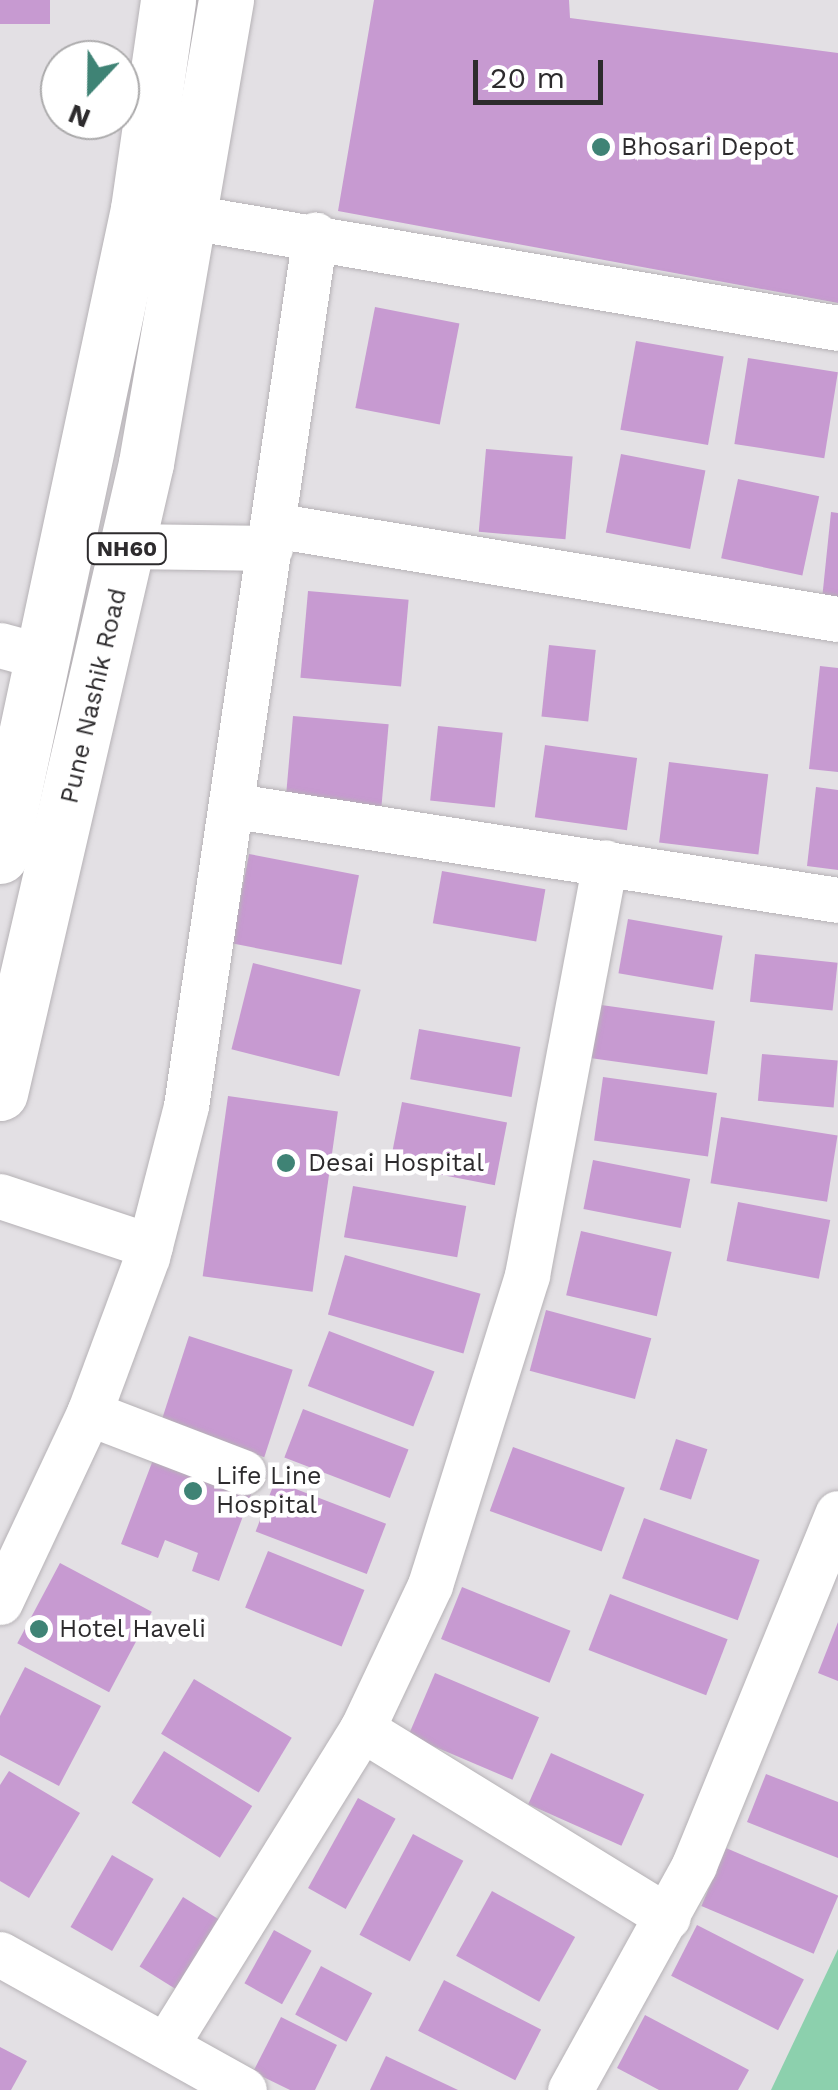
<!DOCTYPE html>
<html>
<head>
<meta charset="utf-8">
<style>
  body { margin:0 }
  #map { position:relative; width:838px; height:2090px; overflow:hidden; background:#e3e0e4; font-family:"Work Sans",sans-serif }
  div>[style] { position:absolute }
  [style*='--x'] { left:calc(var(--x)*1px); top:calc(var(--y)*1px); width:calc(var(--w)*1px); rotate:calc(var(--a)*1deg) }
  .green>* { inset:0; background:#8cd0ad }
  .building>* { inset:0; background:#c79ad1; transform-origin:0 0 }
  .roads { filter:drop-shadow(0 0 2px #b6b2b6) drop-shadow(0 0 2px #b6b2b6) }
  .minor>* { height:45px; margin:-22.5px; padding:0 22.5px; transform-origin:22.5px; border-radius:22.5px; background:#fff }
  .highway>* { height:55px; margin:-27.5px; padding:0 27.5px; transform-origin:27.5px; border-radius:27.5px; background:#fff }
  .dots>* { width:28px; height:28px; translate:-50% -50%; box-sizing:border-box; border:5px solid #fff; border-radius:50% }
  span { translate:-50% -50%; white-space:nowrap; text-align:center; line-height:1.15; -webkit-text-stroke:9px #fff; paint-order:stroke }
  .shield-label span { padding:2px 8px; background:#fff; border:2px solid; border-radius:8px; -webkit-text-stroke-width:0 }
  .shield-label { font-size:22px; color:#2d2b2d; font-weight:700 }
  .poi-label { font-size:25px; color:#2d2b2d }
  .left { translate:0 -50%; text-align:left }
  .street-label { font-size:25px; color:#2d2b2d }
  .north { position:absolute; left:40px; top:40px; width:100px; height:100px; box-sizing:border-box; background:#fff; border:2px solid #abaaab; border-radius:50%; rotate:202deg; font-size:28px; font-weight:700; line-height:40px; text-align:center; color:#2d2b2d }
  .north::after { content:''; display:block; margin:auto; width:35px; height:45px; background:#3f8375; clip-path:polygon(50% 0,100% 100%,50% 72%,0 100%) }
  .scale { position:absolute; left:473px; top:60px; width:130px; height:45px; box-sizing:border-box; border:5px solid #2d2b2d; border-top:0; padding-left:12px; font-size:30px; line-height:35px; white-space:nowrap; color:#2d2b2d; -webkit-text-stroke:8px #fff; paint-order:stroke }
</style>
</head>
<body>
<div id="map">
  <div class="green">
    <i style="clip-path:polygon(838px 1949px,838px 2090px,771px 2090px)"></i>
  </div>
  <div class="building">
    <i style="left:0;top:0;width:50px;height:24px"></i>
    <i style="clip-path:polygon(374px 0,569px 0,570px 18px,838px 53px,838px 303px,338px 211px)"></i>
    <i style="left:375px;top:307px;width:86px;height:103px;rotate:11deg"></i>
    <i style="left:636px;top:341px;width:89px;height:90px;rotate:10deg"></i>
    <i style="left:748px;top:358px;width:91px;height:87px;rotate:9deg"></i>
    <i style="left:486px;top:449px;width:87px;height:83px;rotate:5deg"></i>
    <i style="left:621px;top:454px;width:86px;height:80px;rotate:11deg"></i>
    <i style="left:738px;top:479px;width:83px;height:81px;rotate:12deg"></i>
    <i style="clip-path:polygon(831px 512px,838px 513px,838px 611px,821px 609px)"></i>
    <i style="left:308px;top:591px;width:101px;height:87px;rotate:5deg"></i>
    <i style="left:549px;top:645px;width:47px;height:72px;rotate:6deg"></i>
    <i style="clip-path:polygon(820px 666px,838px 668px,838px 772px,809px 769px)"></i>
    <i style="left:293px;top:716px;width:96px;height:83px;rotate:5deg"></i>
    <i style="left:438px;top:726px;width:65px;height:75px;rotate:6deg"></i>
    <i style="left:545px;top:745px;width:93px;height:73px;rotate:8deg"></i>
    <i style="left:669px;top:762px;width:100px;height:81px;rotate:7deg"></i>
    <i style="clip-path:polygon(816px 787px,838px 790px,838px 870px,807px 866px)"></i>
    <i style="left:249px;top:854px;width:112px;height:91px;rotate:11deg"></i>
    <i style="left:442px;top:871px;width:105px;height:53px;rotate:10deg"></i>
    <i style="left:628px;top:919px;width:96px;height:55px;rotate:10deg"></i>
    <i style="left:755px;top:954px;width:83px;height:48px;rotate:6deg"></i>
    <i style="left:253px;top:963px;width:111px;height:89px;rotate:14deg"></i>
    <i style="left:594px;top:1004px;width:122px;height:54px;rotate:8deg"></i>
    <i style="left:419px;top:1029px;width:103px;height:51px;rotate:10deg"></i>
    <i style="left:762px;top:1054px;width:76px;height:47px;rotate:5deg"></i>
    <i style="left:603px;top:1077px;width:115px;height:64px;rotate:8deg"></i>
    <i style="left:228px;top:1096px;width:111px;height:182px;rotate:8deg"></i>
    <i style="left:402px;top:1102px;width:107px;height:64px;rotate:11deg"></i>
    <i style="left:721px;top:1117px;width:118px;height:67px;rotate:9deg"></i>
    <i style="left:593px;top:1160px;width:99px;height:50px;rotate:11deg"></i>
    <i style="left:353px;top:1186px;width:115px;height:52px;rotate:10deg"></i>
    <i style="left:738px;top:1202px;width:94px;height:60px;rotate:11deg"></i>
    <i style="left:581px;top:1231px;width:93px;height:66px;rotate:13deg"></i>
    <i style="left:345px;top:1255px;width:141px;height:62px;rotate:16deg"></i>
    <i style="left:546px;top:1310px;width:109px;height:63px;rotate:15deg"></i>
    <i style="left:329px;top:1331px;width:113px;height:59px;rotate:21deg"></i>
    <i style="left:189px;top:1336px;width:109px;height:92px;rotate:18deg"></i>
    <i style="left:303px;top:1409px;width:113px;height:52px;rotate:21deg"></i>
    <i style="left:676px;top:1439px;width:33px;height:53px;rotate:18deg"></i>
    <i style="left:513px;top:1447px;width:119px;height:68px;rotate:20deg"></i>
    <i style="clip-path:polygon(156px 1452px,253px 1489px,219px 1581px,192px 1571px,198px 1553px,165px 1540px,158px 1558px,121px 1544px)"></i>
    <i style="left:275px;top:1481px;width:119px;height:54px;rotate:21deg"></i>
    <i style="left:644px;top:1518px;width:123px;height:64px;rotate:20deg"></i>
    <i style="left:268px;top:1551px;width:104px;height:61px;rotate:22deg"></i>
    <i style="left:60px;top:1563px;width:104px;height:91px;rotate:28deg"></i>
    <i style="left:462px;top:1587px;width:117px;height:56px;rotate:22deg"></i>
    <i style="left:610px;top:1594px;width:126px;height:60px;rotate:21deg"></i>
    <i style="clip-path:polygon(838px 1622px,838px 1681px,818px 1673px)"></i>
    <i style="clip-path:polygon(25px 1667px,101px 1706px,59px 1786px,0 1755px,0 1716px)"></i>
    <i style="left:435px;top:1673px;width:113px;height:68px;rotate:23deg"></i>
    <i style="left:194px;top:1679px;width:114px;height:64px;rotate:31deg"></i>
    <i style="left:164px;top:1751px;width:104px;height:61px;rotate:32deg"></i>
    <i style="left:551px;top:1753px;width:102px;height:56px;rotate:24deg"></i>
    <i style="clip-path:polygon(9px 1771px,80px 1813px,29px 1898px,0 1881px,0 1785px)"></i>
    <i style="clip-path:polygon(766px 1774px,838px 1802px,838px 1858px,747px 1822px)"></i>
    <i style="left:358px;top:1798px;width:43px;height:103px;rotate:29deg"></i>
    <i style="left:413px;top:1834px;width:57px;height:114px;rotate:28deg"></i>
    <i style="left:726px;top:1848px;width:122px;height:63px;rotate:23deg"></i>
    <i style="left:112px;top:1855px;width:48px;height:83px;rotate:30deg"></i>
    <i style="left:492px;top:1891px;width:95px;height:74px;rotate:29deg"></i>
    <i style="left:183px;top:1897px;width:52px;height:82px;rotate:32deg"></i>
    <i style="left:697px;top:1925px;width:120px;height:57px;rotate:27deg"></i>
    <i style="left:274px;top:1930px;width:43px;height:61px;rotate:29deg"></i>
    <i style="left:321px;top:1966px;width:58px;height:55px;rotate:28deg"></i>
    <i style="left:444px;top:1980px;width:109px;height:57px;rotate:27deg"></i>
    <i style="clip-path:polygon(645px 2015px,749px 2070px,738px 2090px,659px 2090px,617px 2068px)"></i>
    <i style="clip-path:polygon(281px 2017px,337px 2045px,315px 2090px,290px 2090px,253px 2072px)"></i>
    <i style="clip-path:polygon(0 2047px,27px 2061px,11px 2090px,0 2090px)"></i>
    <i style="clip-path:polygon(386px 2056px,458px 2090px,370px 2090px)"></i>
  </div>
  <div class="roads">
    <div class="minor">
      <i style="--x:155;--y:211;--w:693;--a:9.72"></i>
      <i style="--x:273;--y:525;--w:573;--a:9.45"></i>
      <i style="--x:128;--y:546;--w:142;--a:0.8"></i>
      <i style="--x:0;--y:645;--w:46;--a:15.3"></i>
      <i style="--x:235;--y:806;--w:610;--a:8.86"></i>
      <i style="--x:0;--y:1196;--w:158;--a:18.4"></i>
      <i style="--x:89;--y:1413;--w:165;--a:21"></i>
      <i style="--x:0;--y:1602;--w:209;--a:-64.8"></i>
      <i style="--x:89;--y:1413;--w:166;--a:-69.6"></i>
      <i style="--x:147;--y:1257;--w:156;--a:-75.5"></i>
      <i style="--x:186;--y:1106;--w:881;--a:-81.58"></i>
      <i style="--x:362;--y:1729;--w:359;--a:31.6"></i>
      <i style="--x:0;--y:1954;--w:279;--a:29.1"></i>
      <i style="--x:166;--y:2045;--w:372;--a:-58.2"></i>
      <i style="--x:362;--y:1729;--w:159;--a:-64.7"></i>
      <i style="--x:430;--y:1585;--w:325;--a:-72.6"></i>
      <i style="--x:527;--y:1275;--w:420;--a:-79.3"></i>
      <i style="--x:570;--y:2090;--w:257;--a:-61.1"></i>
      <i style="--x:694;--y:1865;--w:380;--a:-67.8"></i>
    </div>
    <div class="highway">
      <i style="--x:0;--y:856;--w:662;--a:-77.96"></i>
      <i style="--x:138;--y:209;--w:211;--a:-81.8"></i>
      <i style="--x:0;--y:1093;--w:647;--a:-76.95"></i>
      <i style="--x:146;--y:463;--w:470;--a:-80.2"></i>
    </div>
  </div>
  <div class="dots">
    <i style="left:601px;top:147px;background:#3f8375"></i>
    <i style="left:286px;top:1163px;background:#3f8375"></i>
    <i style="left:193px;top:1491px;background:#3f8375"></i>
    <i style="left:39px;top:1629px;background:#3f8375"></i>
  </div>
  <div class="shield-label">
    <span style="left:127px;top:549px">NH60</span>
  </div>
  <div class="poi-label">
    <span class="left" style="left:621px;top:147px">Bhosari Depot</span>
    <span class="left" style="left:308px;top:1163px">Desai Hospital</span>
    <span class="left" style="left:216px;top:1491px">Life Line<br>Hospital</span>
    <span class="left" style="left:59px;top:1629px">Hotel Haveli</span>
  </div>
  <div class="street-label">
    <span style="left:94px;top:696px;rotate:-77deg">Pune Nashik Road</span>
  </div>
  <div class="north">N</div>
  <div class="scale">20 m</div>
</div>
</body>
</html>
